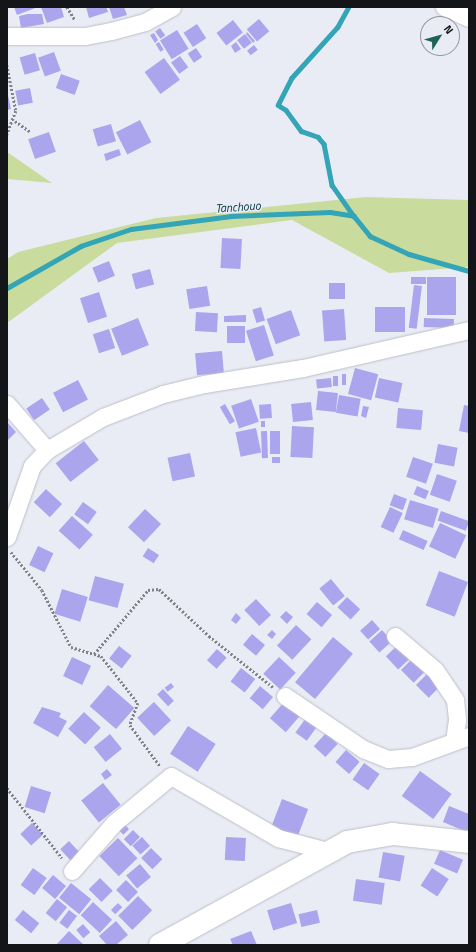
<!DOCTYPE html>
<html>
<head>
<meta charset="utf-8">
<style>
  body { margin:0 }
  #map { position:relative; width:476px; height:952px; overflow:hidden; background:#eaecf5; font-family:"Titillium Web",sans-serif }
  div>[style] { position:absolute }
  [style*='--x'] { left:calc(var(--x)*1px); top:calc(var(--y)*1px); width:calc(var(--w)*1px); rotate:calc(var(--a)*1deg) }
  .green>* { inset:0; background:#c9dc9e }
  .stream>* { height:4.5px; margin:-2.25px; padding:0 2.25px; transform-origin:2.25px; border-radius:2.25px; background:#34a4b7 }
  .building>* { inset:0; background:#aaa5ec; transform-origin:0 0 }
  .path>* { height:2.5px; margin-top:-1.25px; transform-origin:0; background:repeating-linear-gradient(90deg,#818288 0 2px,transparent 0 4px) }
  .roads { filter:drop-shadow(0 0 1px #bdbfc8) drop-shadow(0 0 1px #bdbfc8) }
  .minor>* { height:17px; margin:-8.5px; padding:0 8.5px; transform-origin:8.5px; border-radius:8.5px; background:#fff }
  .major>* { height:22px; margin:-11px; padding:0 11px; transform-origin:11px; border-radius:11px; background:#fff }
  span { translate:-50% -50%; white-space:nowrap; text-align:center; line-height:1.15; -webkit-text-stroke:3px #eaecf5; paint-order:stroke }
  .water-label { font-size:12px; color:#02363e; font-style:italic }
  .frame { position:absolute; inset:0; border:8px solid #141518; pointer-events:none }
  .north { position:absolute; left:420px; top:16px; width:40px; height:40px; box-sizing:border-box; background:#eaecf5; border:1px solid #94969d; border-radius:50%; rotate:53deg; font-size:11px; font-weight:700; line-height:16px; text-align:center; color:#141518 }
  .north::after { content:''; display:block; margin:auto; width:14px; height:18px; background:#1f6456; clip-path:polygon(50% 0,100% 100%,50% 72%,0 100%) }
</style>
</head>
<body>
<div id="map">
  <div class="green">
    <i style="clip-path:polygon(7px 152px,52px 183px,7px 179px)"></i>
    <i style="clip-path:polygon(366px 197px,469px 200px,469px 267px,389px 273px,292px 220px,117px 243px,7px 323px,7px 259px,18px 252px,156px 218px)"></i>
  </div>
  <div class="stream">
    <i style="--x:349;--y:7;--w:23;--a:119"></i>
    <i style="--x:338;--y:27;--w:69;--a:132"></i>
    <i style="--x:292;--y:78;--w:30;--a:117"></i>
    <i style="--x:278;--y:105;--w:9;--a:32"></i>
    <i style="--x:286;--y:110;--w:26;--a:54"></i>
    <i style="--x:301;--y:131;--w:18;--a:19"></i>
    <i style="--x:318;--y:137;--w:9;--a:49"></i>
    <i style="--x:324;--y:144;--w:42;--a:79"></i>
    <i style="--x:332;--y:185;--w:38;--a:55"></i>
    <i style="--x:7;--y:288;--w:85;--a:-29.6"></i>
    <i style="--x:81;--y:246;--w:53;--a:-18.8"></i>
    <i style="--x:131;--y:229;--w:101;--a:-7.4"></i>
    <i style="--x:231;--y:216;--w:99;--a:-2.3"></i>
    <i style="--x:330;--y:212;--w:24;--a:9"></i>
    <i style="--x:354;--y:216;--w:26;--a:51"></i>
    <i style="--x:370;--y:236;--w:43;--a:24.8"></i>
    <i style="--x:409;--y:254;--w:62;--a:15.8"></i>
  </div>
  <div class="building">
    <i style="clip-path:polygon(14px 7px,38px 7px,17px 15px)"></i>
    <i style="clip-path:polygon(41px 7px,61px 7px,64px 17px,47px 23px)"></i>
    <i style="clip-path:polygon(86px 7px,106px 7px,108px 12px,89px 18px)"></i>
    <i style="clip-path:polygon(109px 7px,124px 7px,127px 15px,113px 19px)"></i>
    <i style="clip-path:polygon(28px 14px,42px 14px,44px 24px,21px 28px,19px 16px)"></i>
    <i style="left:259px;top:19px;width:16px;height:16px;rotate:50deg"></i>
    <i style="left:233px;top:20px;width:16px;height:21px;rotate:52deg"></i>
    <i style="left:197px;top:24px;width:17px;height:16px;rotate:57deg"></i>
    <i style="left:160px;top:28px;width:9px;height:6px;rotate:54deg"></i>
    <i style="left:177px;top:30px;width:22px;height:20px;rotate:58deg"></i>
    <i style="clip-path:polygon(247px 32px,255px 41px,253px 43px,246px 34px)"></i>
    <i style="clip-path:polygon(154px 33px,158px 40px,155px 43px,150px 35px)"></i>
    <i style="left:245px;top:34px;width:11px;height:10px;rotate:52deg"></i>
    <i style="left:159px;top:42px;width:9px;height:4px;rotate:58deg"></i>
    <i style="clip-path:polygon(236px 42px,241px 49px,235px 53px,231px 46px)"></i>
    <i style="left:254px;top:45px;width:6px;height:9px;rotate:51deg"></i>
    <i style="left:196px;top:48px;width:11px;height:10px;rotate:56deg"></i>
    <i style="left:54px;top:52px;width:20px;height:17px;rotate:70deg"></i>
    <i style="left:35px;top:53px;width:18px;height:16px;rotate:74deg"></i>
    <i style="left:180px;top:56px;width:14px;height:11px;rotate:54deg"></i>
    <i style="left:164px;top:58px;width:27px;height:24px;rotate:54deg"></i>
    <i style="left:61px;top:74px;width:20px;height:15px;rotate:20deg"></i>
    <i style="left:30px;top:88px;width:15px;height:15px;rotate:79deg"></i>
    <i style="clip-path:polygon(7px 91px,11px 109px,7px 110px)"></i>
    <i style="left:140px;top:120px;width:25px;height:27px;rotate:63deg"></i>
    <i style="left:111px;top:124px;width:18px;height:19px;rotate:74deg"></i>
    <i style="left:49px;top:132px;width:21px;height:22px;rotate:71deg"></i>
    <i style="clip-path:polygon(119px 149px,121px 155px,106px 161px,104px 154px)"></i>
    <i style="left:222px;top:238px;width:20px;height:30px;rotate:3deg"></i>
    <i style="left:109px;top:261px;width:16px;height:18px;rotate:68deg"></i>
    <i style="left:150px;top:269px;width:16px;height:19px;rotate:75deg"></i>
    <i style="left:411px;top:277px;width:15px;height:7px"></i>
    <i style="left:427px;top:277px;width:29px;height:38px"></i>
    <i style="left:329px;top:283px;width:16px;height:16px"></i>
    <i style="left:414px;top:285px;width:8px;height:43px;rotate:7deg"></i>
    <i style="left:207px;top:286px;width:20px;height:21px;rotate:81deg"></i>
    <i style="left:99px;top:292px;width:26px;height:20px;rotate:72deg"></i>
    <i style="left:261px;top:307px;width:14px;height:9px;rotate:73deg"></i>
    <i style="left:375px;top:307px;width:30px;height:25px"></i>
    <i style="left:344px;top:309px;width:31px;height:22px;rotate:86deg"></i>
    <i style="left:291px;top:310px;width:27px;height:26px;rotate:70deg"></i>
    <i style="left:196px;top:312px;width:22px;height:19px;rotate:3deg"></i>
    <i style="clip-path:polygon(246px 315px,246px 322px,224px 322px,224px 316px)"></i>
    <i style="left:138px;top:318px;width:29px;height:29px;rotate:68deg"></i>
    <i style="left:424px;top:318px;width:30px;height:9px;rotate:2deg"></i>
    <i style="left:264px;top:325px;width:32px;height:19px;rotate:72deg"></i>
    <i style="left:245px;top:326px;width:17px;height:18px;rotate:90deg"></i>
    <i style="left:109px;top:329px;width:20px;height:17px;rotate:72deg"></i>
    <i style="left:222px;top:351px;width:22px;height:27px;rotate:85deg"></i>
    <i style="left:355px;top:368px;width:24px;height:27px;rotate:15deg"></i>
    <i style="left:342px;top:374px;width:4px;height:11px"></i>
    <i style="left:333px;top:376px;width:5px;height:10px"></i>
    <i style="left:331px;top:378px;width:9px;height:15px;rotate:84deg"></i>
    <i style="left:379px;top:378px;width:24px;height:20px;rotate:12deg"></i>
    <i style="left:78px;top:380px;width:22px;height:28px;rotate:63deg"></i>
    <i style="left:318px;top:391px;width:20px;height:19px;rotate:6deg"></i>
    <i style="left:339px;top:395px;width:22px;height:18px;rotate:10deg"></i>
    <i style="left:42px;top:398px;width:14px;height:19px;rotate:56deg"></i>
    <i style="left:251px;top:399px;width:24px;height:21px;rotate:71deg"></i>
    <i style="left:311px;top:402px;width:18px;height:20px;rotate:84deg"></i>
    <i style="left:225px;top:404px;width:20px;height:6px;rotate:60deg"></i>
    <i style="left:271px;top:404px;width:14px;height:12px;rotate:86deg"></i>
    <i style="clip-path:polygon(464px 405px,469px 406px,469px 433px,459px 431px)"></i>
    <i style="clip-path:polygon(363px 406px,369px 407px,366px 418px,361px 416px)"></i>
    <i style="left:398px;top:408px;width:25px;height:20px;rotate:5deg"></i>
    <i style="left:261px;top:421px;width:4px;height:6px"></i>
    <i style="clip-path:polygon(7px 422px,16px 432px,7px 441px)"></i>
    <i style="left:292px;top:426px;width:22px;height:31px;rotate:3deg"></i>
    <i style="left:256px;top:428px;width:25px;height:21px;rotate:78deg"></i>
    <i style="left:267px;top:431px;width:27px;height:6px;rotate:88deg"></i>
    <i style="left:270px;top:431px;width:10px;height:23px"></i>
    <i style="left:84px;top:441px;width:24px;height:36px;rotate:52deg"></i>
    <i style="left:438px;top:444px;width:20px;height:19px;rotate:11deg"></i>
    <i style="left:190px;top:453px;width:24px;height:23px;rotate:78deg"></i>
    <i style="left:272px;top:457px;width:8px;height:6px"></i>
    <i style="left:413px;top:457px;width:21px;height:21px;rotate:19deg"></i>
    <i style="left:437px;top:474px;width:21px;height:22px;rotate:19deg"></i>
    <i style="left:417px;top:486px;width:13px;height:9px;rotate:23deg"></i>
    <i style="left:46px;top:489px;width:22px;height:18px;rotate:43deg"></i>
    <i style="left:394px;top:494px;width:14px;height:12px;rotate:21deg"></i>
    <i style="left:410px;top:500px;width:30px;height:20px;rotate:17deg"></i>
    <i style="left:83px;top:502px;width:17px;height:15px;rotate:36deg"></i>
    <i style="left:390px;top:507px;width:14px;height:22px;rotate:25deg"></i>
    <i style="left:145px;top:509px;width:22px;height:25px;rotate:43deg"></i>
    <i style="left:441px;top:511px;width:30px;height:10px;rotate:20deg"></i>
    <i style="left:72px;top:516px;width:28px;height:20px;rotate:42deg"></i>
    <i style="left:440px;top:523px;width:29px;height:26px;rotate:25deg"></i>
    <i style="left:403px;top:530px;width:27px;height:10px;rotate:24deg"></i>
    <i style="left:38px;top:546px;width:17px;height:21px;rotate:25deg"></i>
    <i style="left:148px;top:548px;width:13px;height:10px;rotate:32deg"></i>
    <i style="left:439px;top:571px;width:31px;height:37px;rotate:21deg"></i>
    <i style="left:95px;top:576px;width:30px;height:25px;rotate:15deg"></i>
    <i style="left:331px;top:579px;width:22px;height:15px;rotate:51deg"></i>
    <i style="left:62px;top:589px;width:27px;height:26px;rotate:17deg"></i>
    <i style="left:347px;top:597px;width:18px;height:14px;rotate:43deg"></i>
    <i style="left:256px;top:599px;width:22px;height:16px;rotate:47deg"></i>
    <i style="left:317px;top:602px;width:20px;height:16px;rotate:41deg"></i>
    <i style="clip-path:polygon(286px 611px,293px 617px,287px 624px,280px 617px)"></i>
    <i style="clip-path:polygon(236px 613px,241px 618px,236px 624px,231px 620px)"></i>
    <i style="left:372px;top:620px;width:12px;height:16px;rotate:48deg"></i>
    <i style="left:296px;top:625px;width:21px;height:28px;rotate:43deg"></i>
    <i style="clip-path:polygon(272px 630px,276px 634px,272px 639px,267px 635px)"></i>
    <i style="left:382px;top:630px;width:15px;height:17px;rotate:48deg"></i>
    <i style="left:252px;top:634px;width:17px;height:14px;rotate:40deg"></i>
    <i style="left:333px;top:637px;width:26px;height:59px;rotate:40deg"></i>
    <i style="left:399px;top:644px;width:18px;height:18px;rotate:47deg"></i>
    <i style="left:119px;top:646px;width:16px;height:16px;rotate:38deg"></i>
    <i style="left:217px;top:649px;width:13px;height:15px;rotate:42deg"></i>
    <i style="left:72px;top:657px;width:21px;height:21px;rotate:25deg"></i>
    <i style="left:279px;top:657px;width:23px;height:23px;rotate:43deg"></i>
    <i style="left:413px;top:658px;width:18px;height:17px;rotate:45deg"></i>
    <i style="left:241px;top:668px;width:18px;height:17px;rotate:38deg"></i>
    <i style="left:428px;top:673px;width:18px;height:17px;rotate:45deg"></i>
    <i style="left:171px;top:683px;width:5px;height:8px;rotate:53deg"></i>
    <i style="left:108px;top:685px;width:35px;height:28px;rotate:41deg"></i>
    <i style="left:260px;top:686px;width:17px;height:16px;rotate:40deg"></i>
    <i style="left:163px;top:689px;width:16px;height:8px;rotate:47deg"></i>
    <i style="left:285px;top:701px;width:21px;height:23px;rotate:41deg"></i>
    <i style="left:154px;top:702px;width:25px;height:23px;rotate:47deg"></i>
    <i style="clip-path:polygon(42px 707px,61px 713px,59px 717px,67px 721px,58px 737px,33px 723px)"></i>
    <i style="left:84px;top:712px;width:23px;height:23px;rotate:43deg"></i>
    <i style="left:306px;top:718px;width:14px;height:18px;rotate:36deg"></i>
    <i style="left:188px;top:726px;width:33px;height:33px;rotate:33deg"></i>
    <i style="left:326px;top:733px;width:16px;height:18px;rotate:43deg"></i>
    <i style="left:110px;top:734px;width:19px;height:21px;rotate:51deg"></i>
    <i style="left:346px;top:750px;width:18px;height:16px;rotate:41deg"></i>
    <i style="left:364px;top:763px;width:19px;height:20px;rotate:35deg"></i>
    <i style="clip-path:polygon(107px 769px,112px 775px,105px 780px,101px 774px)"></i>
    <i style="left:420px;top:771px;width:39px;height:31px;rotate:36deg"></i>
    <i style="left:103px;top:783px;width:28px;height:28px;rotate:51deg"></i>
    <i style="left:31px;top:786px;width:21px;height:22px;rotate:17deg"></i>
    <i style="left:282px;top:799px;width:28px;height:32px;rotate:21deg"></i>
    <i style="clip-path:polygon(449px 806px,469px 814px,469px 833px,443px 822px)"></i>
    <i style="left:122px;top:822px;width:10px;height:8px;rotate:45deg"></i>
    <i style="left:32px;top:823px;width:16px;height:16px;rotate:47deg"></i>
    <i style="left:133px;top:830px;width:10px;height:13px;rotate:45deg"></i>
    <i style="left:142px;top:837px;width:12px;height:13px;rotate:48deg"></i>
    <i style="left:226px;top:837px;width:20px;height:23px;rotate:3deg"></i>
    <i style="left:118px;top:838px;width:28px;height:26px;rotate:46deg"></i>
    <i style="left:69px;top:841px;width:16px;height:12px;rotate:47deg"></i>
    <i style="left:151px;top:848px;width:16px;height:14px;rotate:45deg"></i>
    <i style="left:440px;top:850px;width:25px;height:15px;rotate:23deg"></i>
    <i style="left:383px;top:852px;width:22px;height:26px;rotate:10deg"></i>
    <i style="left:140px;top:864px;width:17px;height:18px;rotate:50deg"></i>
    <i style="left:33px;top:868px;width:17px;height:21px;rotate:36deg"></i>
    <i style="left:432px;top:868px;width:20px;height:21px;rotate:33deg"></i>
    <i style="left:53px;top:875px;width:17px;height:17px;rotate:40deg"></i>
    <i style="left:100px;top:878px;width:18px;height:16px;rotate:45deg"></i>
    <i style="left:356px;top:879px;width:29px;height:22px;rotate:8deg"></i>
    <i style="left:126px;top:880px;width:17px;height:14px;rotate:45deg"></i>
    <i style="left:71px;top:883px;width:26px;height:19px;rotate:39deg"></i>
    <i style="left:138px;top:896px;width:20px;height:28px;rotate:45deg"></i>
    <i style="left:57px;top:899px;width:13px;height:18px;rotate:39deg"></i>
    <i style="left:93px;top:902px;width:26px;height:18px;rotate:43deg"></i>
    <i style="left:118px;top:903px;width:6px;height:10px;rotate:45deg"></i>
    <i style="left:291px;top:903px;width:21px;height:25px;rotate:73deg"></i>
    <i style="left:23px;top:910px;width:21px;height:13px;rotate:39deg"></i>
    <i style="left:69px;top:910px;width:10px;height:16px;rotate:37deg"></i>
    <i style="left:317px;top:910px;width:13px;height:19px;rotate:77deg"></i>
    <i style="clip-path:polygon(116px 921px,128px 935px,116px 945px,107px 945px,99px 936px)"></i>
    <i style="left:83px;top:924px;width:11px;height:9px;rotate:49deg"></i>
    <i style="clip-path:polygon(69px 931px,84px 945px,56px 945px)"></i>
    <i style="clip-path:polygon(251px 931px,257px 945px,233px 945px,230px 939px)"></i>
  </div>
  <div class="path">
    <i style="--x:67;--y:7;--w:15;--a:58"></i>
    <i style="--x:7;--y:65;--w:47;--a:78.9"></i>
    <i style="--x:16;--y:111;--w:26;--a:111"></i>
    <i style="--x:15;--y:121;--w:19;--a:35"></i>
    <i style="--x:11;--y:552;--w:49;--a:50.8"></i>
    <i style="--x:42;--y:590;--w:64;--a:63"></i>
    <i style="--x:71;--y:647;--w:31;--a:17"></i>
    <i style="--x:101;--y:656;--w:60;--a:51.8"></i>
    <i style="--x:138;--y:703;--w:23;--a:110"></i>
    <i style="--x:130;--y:725;--w:51;--a:53.8"></i>
    <i style="--x:94;--y:654;--w:84;--a:-49.8"></i>
    <i style="--x:148;--y:590;--w:11;--a:-5"></i>
    <i style="--x:159;--y:589;--w:69;--a:43.2"></i>
    <i style="--x:209;--y:636;--w:82;--a:38.6"></i>
    <i style="--x:7;--y:788;--w:89;--a:51.8"></i>
  </div>
  <div class="roads">
    <div class="minor">
      <i style="--x:444;--y:7;--w:27;--a:24"></i>
      <i style="--x:7;--y:36;--w:78;--a:0"></i>
      <i style="--x:85;--y:36;--w:26;--a:-11"></i>
      <i style="--x:111;--y:31;--w:35;--a:-15"></i>
      <i style="--x:145;--y:22;--w:31;--a:-29"></i>
      <i style="--x:7;--y:404;--w:61;--a:49"></i>
      <i style="--x:7;--y:537;--w:75;--a:-70.6"></i>
      <i style="--x:32;--y:466;--w:22;--a:-47"></i>
      <i style="--x:47;--y:450;--w:65;--a:-30.5"></i>
      <i style="--x:103;--y:417;--w:64;--a:-21"></i>
      <i style="--x:163;--y:394;--w:42;--a:-13.7"></i>
      <i style="--x:204;--y:384;--w:100;--a:-9.2"></i>
      <i style="--x:303;--y:368;--w:170;--a:-12.9"></i>
      <i style="--x:395;--y:636;--w:52;--a:40.4"></i>
      <i style="--x:435;--y:670;--w:36;--a:56"></i>
      <i style="--x:455;--y:700;--w:20;--a:84"></i>
      <i style="--x:457;--y:720;--w:21;--a:98"></i>
      <i style="--x:285;--y:696;--w:94;--a:34.2"></i>
      <i style="--x:363;--y:749;--w:27;--a:22"></i>
      <i style="--x:388;--y:759;--w:24;--a:-5"></i>
      <i style="--x:412;--y:757;--w:61;--a:-20.2"></i>
      <i style="--x:72;--y:871;--w:64;--a:-48.8"></i>
      <i style="--x:114;--y:823;--w:74;--a:-39.5"></i>
      <i style="--x:171;--y:776;--w:124;--a:30.1"></i>
      <i style="--x:278;--y:838;--w:52;--a:14.6"></i>
    </div>
    <div class="major">
      <i style="--x:160;--y:945;--w:213;--a:-28.8"></i>
      <i style="--x:347;--y:842;--w:47;--a:-9.9"></i>
      <i style="--x:393;--y:834;--w:76;--a:6"></i>
    </div>
  </div>
  <div class="water-label">
    <span style="left:238px;top:207px;rotate:-4deg">Tanchouo</span>
  </div>
  <div class="frame"></div>
  <div class="north">N</div>
</div>
</body>
</html>
